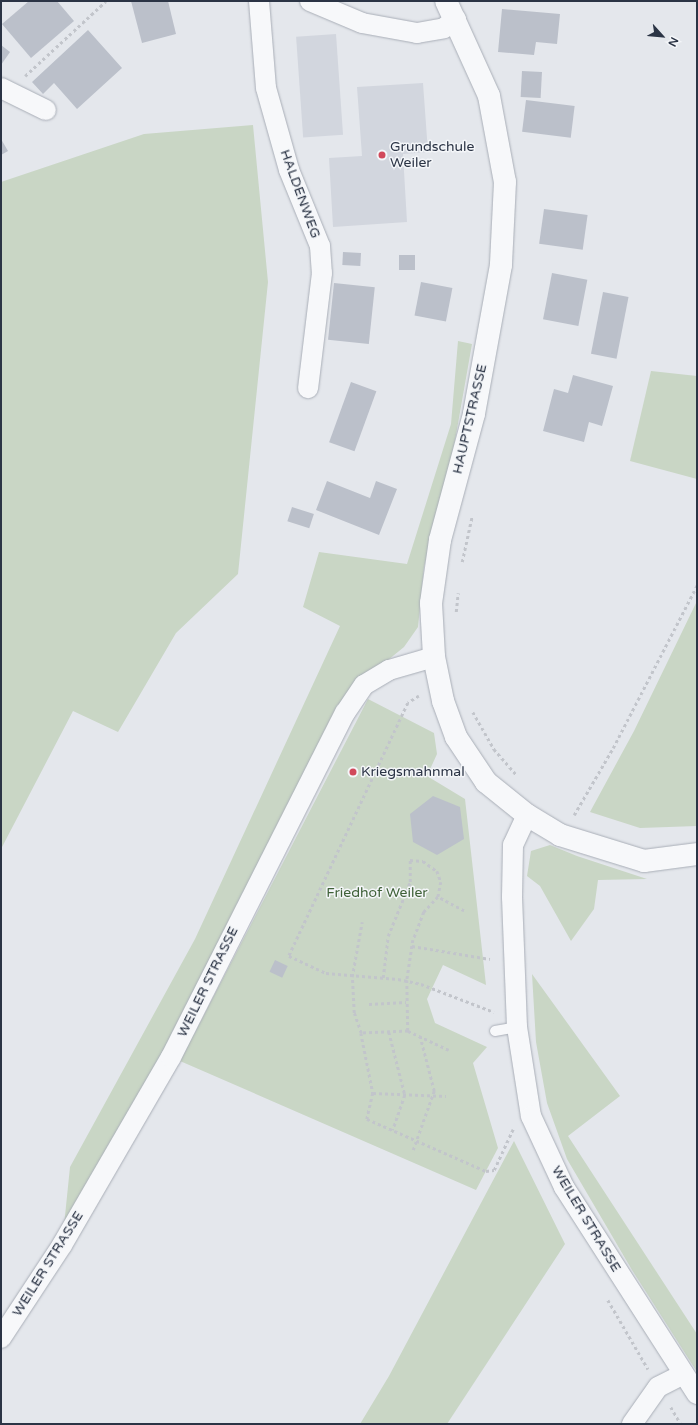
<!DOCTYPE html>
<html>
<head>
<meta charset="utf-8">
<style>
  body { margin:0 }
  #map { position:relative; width:698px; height:1425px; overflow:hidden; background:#e4e7ec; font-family:"Varela Round",sans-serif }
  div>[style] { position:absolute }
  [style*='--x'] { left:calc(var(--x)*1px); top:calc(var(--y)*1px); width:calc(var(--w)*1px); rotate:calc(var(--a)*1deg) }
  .built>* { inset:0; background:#d2d6de; transform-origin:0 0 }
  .green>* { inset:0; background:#c9d6c5 }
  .building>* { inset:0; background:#bbc0ca; transform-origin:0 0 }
  .path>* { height:2.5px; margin-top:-1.25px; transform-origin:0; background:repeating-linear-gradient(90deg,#c2c5cb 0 3px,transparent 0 6px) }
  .roads { filter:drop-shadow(0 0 1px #a9aeb7) drop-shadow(0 0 1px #a9aeb7) }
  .service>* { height:10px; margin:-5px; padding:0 5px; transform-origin:5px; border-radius:5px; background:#f7f8fa }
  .minor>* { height:20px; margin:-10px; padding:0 10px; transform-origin:10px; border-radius:10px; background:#f7f8fa }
  .tertiary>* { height:22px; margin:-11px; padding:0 11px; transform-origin:11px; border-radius:11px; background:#f7f8fa }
  .dots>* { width:11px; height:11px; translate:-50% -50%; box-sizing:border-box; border:2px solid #f4f6f9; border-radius:50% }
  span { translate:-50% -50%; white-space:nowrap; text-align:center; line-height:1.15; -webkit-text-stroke:3px #f4f6f9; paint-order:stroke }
  .poi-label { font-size:14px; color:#2b3445 }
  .left { translate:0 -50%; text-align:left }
  .street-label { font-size:14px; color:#2b3445 }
  .park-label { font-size:14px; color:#3f6138 }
  .frame { position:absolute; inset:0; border:2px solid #2b3445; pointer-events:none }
  .north { position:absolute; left:642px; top:16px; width:40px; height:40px; -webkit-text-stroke:3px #f4f6f9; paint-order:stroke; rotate:117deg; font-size:11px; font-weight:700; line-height:16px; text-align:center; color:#2b3445 }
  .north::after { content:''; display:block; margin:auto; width:14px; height:18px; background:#2b3445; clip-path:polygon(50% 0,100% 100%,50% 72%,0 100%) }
</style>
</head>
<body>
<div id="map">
  <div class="built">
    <i style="left:336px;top:34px;width:101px;height:40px;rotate:86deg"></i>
    <i style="clip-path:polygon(423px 83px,428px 152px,403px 154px,407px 222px,333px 227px,329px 158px,362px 156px,357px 87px)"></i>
  </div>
  <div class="green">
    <i style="clip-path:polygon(253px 125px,268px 282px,238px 574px,176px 633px,118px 732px,73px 711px,1px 849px,1px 182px,144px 134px)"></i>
    <i style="clip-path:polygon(458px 341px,472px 344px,451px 463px,424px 567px,418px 627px,404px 647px,345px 695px,171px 1057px,62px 1245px,70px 1167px,195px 939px,340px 626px,303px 607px,319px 552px,407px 564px,451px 424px)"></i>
    <i style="clip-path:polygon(651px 371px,697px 376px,697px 479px,630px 461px)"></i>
    <i style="clip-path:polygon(697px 601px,697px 826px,640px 828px,590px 812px,634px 731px)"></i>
    <i style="clip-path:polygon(368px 699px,434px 733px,437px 754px,427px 776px,465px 799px,486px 985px,443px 965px,427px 999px,435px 1023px,487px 1047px,473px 1063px,498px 1148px,476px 1190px,180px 1061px)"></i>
    <i style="clip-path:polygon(550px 845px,577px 856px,647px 879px,598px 880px,594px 909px,571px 941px,540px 886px,527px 876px,531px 851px)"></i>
    <i style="clip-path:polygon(532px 974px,620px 1096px,568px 1136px,697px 1334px,697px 1372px,632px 1270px,567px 1159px,547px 1103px,536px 1042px)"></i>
    <i style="clip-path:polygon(514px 1141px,565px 1244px,447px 1424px,360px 1424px,389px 1376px)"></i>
  </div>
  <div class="building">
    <i style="clip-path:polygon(29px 1px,57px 1px,74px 21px,31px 58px,2px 24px)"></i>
    <i style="clip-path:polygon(131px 1px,168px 1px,176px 34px,142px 43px)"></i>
    <i style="clip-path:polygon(502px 9px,560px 14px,557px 44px,536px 42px,534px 55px,498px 52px)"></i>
    <i style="clip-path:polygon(88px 30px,122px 68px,77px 109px,54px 83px,43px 94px,32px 82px)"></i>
    <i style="clip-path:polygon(1px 45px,10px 52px,1px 65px)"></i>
    <i style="left:522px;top:71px;width:20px;height:26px;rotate:3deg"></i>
    <i style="left:526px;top:100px;width:49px;height:32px;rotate:7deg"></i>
    <i style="clip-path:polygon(1px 139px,8px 151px,1px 155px)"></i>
    <i style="left:544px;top:209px;width:44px;height:35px;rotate:8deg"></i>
    <i style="left:343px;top:252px;width:18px;height:13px;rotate:3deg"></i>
    <i style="left:399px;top:255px;width:16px;height:15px"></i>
    <i style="left:552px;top:273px;width:36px;height:47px;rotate:11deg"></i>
    <i style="left:421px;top:282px;width:32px;height:34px;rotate:11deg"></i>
    <i style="left:334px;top:283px;width:41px;height:57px;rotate:6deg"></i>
    <i style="left:603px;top:292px;width:26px;height:63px;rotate:11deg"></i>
    <i style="clip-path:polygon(573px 375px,613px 386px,602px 426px,589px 422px,584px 442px,543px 431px,554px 389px,568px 393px)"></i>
    <i style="left:351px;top:382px;width:27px;height:64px;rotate:20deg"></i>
    <i style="clip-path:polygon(327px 481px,370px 498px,376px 481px,397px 489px,379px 535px,316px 510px)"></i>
    <i style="left:292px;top:507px;width:23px;height:15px;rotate:18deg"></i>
    <i style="clip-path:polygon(433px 796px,460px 807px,464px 839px,437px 855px,413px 842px,410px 814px)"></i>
    <i style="left:275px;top:960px;width:14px;height:13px;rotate:25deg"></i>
  </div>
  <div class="path">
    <i style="--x:25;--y:76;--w:110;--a:-42.8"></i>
    <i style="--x:462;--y:562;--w:47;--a:-77.7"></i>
    <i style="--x:456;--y:612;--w:19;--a:-84"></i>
    <i style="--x:419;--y:696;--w:13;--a:148"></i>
    <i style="--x:408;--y:703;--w:280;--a:115.2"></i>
    <i style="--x:289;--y:956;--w:41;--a:24.7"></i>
    <i style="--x:326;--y:973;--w:72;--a:4.8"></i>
    <i style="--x:398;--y:979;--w:24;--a:12"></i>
    <i style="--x:421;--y:984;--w:78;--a:21"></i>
    <i style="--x:473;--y:712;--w:43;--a:60.4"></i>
    <i style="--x:494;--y:749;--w:35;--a:49"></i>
    <i style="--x:574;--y:815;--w:78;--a:-59.8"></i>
    <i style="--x:613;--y:748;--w:183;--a:-62.7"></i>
    <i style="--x:464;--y:911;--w:30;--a:-152"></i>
    <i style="--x:438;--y:897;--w:21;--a:133"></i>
    <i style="--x:424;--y:912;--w:30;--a:111"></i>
    <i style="--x:413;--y:940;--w:40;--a:98.5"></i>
    <i style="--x:407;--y:980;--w:51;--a:88.9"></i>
    <i style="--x:408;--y:1031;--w:47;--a:177.6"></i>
    <i style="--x:361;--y:1033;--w:61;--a:78.7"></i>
    <i style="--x:373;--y:1093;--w:27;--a:103"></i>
    <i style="--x:367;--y:1119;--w:130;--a:23.6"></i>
    <i style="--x:486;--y:1171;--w:8;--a:-7"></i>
    <i style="--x:494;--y:1170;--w:45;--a:-65.1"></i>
    <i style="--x:412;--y:946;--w:79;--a:9.5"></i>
    <i style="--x:383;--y:978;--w:42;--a:-83.2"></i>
    <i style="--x:388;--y:936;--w:58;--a:-67.8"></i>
    <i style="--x:410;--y:882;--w:22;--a:-90"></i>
    <i style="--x:410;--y:860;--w:13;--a:4"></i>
    <i style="--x:423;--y:861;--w:17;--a:36"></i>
    <i style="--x:437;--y:871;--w:12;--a:70"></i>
    <i style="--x:441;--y:882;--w:15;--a:101"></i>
    <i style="--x:369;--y:1004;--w:37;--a:-3"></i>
    <i style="--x:408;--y:1031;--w:45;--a:24.9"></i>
    <i style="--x:389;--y:1032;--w:65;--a:75.7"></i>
    <i style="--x:405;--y:1095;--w:37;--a:109"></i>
    <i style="--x:361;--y:1033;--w:21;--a:-109"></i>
    <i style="--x:354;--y:1013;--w:36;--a:-93"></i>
    <i style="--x:352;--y:977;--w:56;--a:-79.7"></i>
    <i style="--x:373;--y:1093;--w:73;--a:2.4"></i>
    <i style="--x:413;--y:1150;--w:63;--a:-70.4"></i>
    <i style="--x:434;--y:1091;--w:56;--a:-104.5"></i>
    <i style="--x:608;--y:1300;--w:80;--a:59.9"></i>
    <i style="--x:671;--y:1407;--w:20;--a:60"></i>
  </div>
  <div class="roads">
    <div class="service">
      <i style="--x:495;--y:1031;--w:22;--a:-10"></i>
    </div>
    <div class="minor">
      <i style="--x:259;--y:1;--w:87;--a:85.4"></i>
      <i style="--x:266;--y:88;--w:85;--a:74.3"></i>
      <i style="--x:289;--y:170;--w:82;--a:67.8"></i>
      <i style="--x:320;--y:246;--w:27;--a:86"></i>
      <i style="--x:322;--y:273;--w:116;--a:96.9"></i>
      <i style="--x:310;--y:1;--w:56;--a:22.9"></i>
      <i style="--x:362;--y:23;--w:56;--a:10.3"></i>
      <i style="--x:417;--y:33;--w:27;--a:-10"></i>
      <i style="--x:444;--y:28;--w:15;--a:-37"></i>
      <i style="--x:1;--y:88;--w:50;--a:26.1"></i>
      <i style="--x:527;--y:815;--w:33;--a:115"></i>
      <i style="--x:513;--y:845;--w:52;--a:91.1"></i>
      <i style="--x:512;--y:897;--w:130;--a:87.8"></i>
      <i style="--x:517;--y:1027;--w:90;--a:81.1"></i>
      <i style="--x:531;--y:1116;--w:78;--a:65.1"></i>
      <i style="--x:564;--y:1187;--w:246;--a:57.3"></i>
      <i style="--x:1;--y:1338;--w:111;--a:-56.7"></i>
      <i style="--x:62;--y:1245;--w:217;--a:-59.9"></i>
      <i style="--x:171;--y:1057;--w:386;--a:-63.2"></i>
      <i style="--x:345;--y:713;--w:34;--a:-56"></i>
      <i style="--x:364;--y:685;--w:29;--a:-31"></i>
      <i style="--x:389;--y:670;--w:47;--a:-16.1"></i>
      <i style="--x:632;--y:1424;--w:45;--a:-54.9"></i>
      <i style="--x:658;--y:1387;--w:28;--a:-27"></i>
    </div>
    <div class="tertiary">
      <i style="--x:446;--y:1;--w:104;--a:65.6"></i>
      <i style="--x:489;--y:96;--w:87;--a:79.5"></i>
      <i style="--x:505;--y:182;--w:83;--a:92.8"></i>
      <i style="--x:501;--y:265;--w:151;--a:100.3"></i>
      <i style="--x:474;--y:414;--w:131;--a:105.1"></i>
      <i style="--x:440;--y:540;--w:64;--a:98.1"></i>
      <i style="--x:431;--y:603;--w:54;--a:86.8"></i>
      <i style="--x:434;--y:657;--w:45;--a:78.4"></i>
      <i style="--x:443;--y:701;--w:38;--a:70"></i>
      <i style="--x:456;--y:737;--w:54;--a:56.3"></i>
      <i style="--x:486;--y:782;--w:53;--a:38.8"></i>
      <i style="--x:527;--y:815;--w:39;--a:31"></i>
      <i style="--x:560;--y:835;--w:88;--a:17.2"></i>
      <i style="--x:644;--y:861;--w:53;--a:-7.5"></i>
    </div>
  </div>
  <div class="dots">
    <i style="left:382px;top:155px;background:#d1495b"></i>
    <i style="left:353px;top:772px;background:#d1495b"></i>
  </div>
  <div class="poi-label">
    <span class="left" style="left:390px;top:155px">Grundschule<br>Weiler</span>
    <span class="left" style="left:361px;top:772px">Kriegsmahnmal</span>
  </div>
  <div class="street-label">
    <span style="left:300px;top:194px;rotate:70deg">HALDENWEG</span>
    <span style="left:470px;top:419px;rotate:-77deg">HAUPTSTRASSE</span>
    <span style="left:208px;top:982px;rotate:-64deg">WEILER STRASSE</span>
    <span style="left:586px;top:1219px;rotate:59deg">WEILER STRASSE</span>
    <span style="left:48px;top:1264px;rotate:-58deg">WEILER STRASSE</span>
  </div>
  <div class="park-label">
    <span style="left:377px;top:893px">Friedhof Weiler</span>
  </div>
  <div class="frame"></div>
  <div class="north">N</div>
</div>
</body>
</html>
